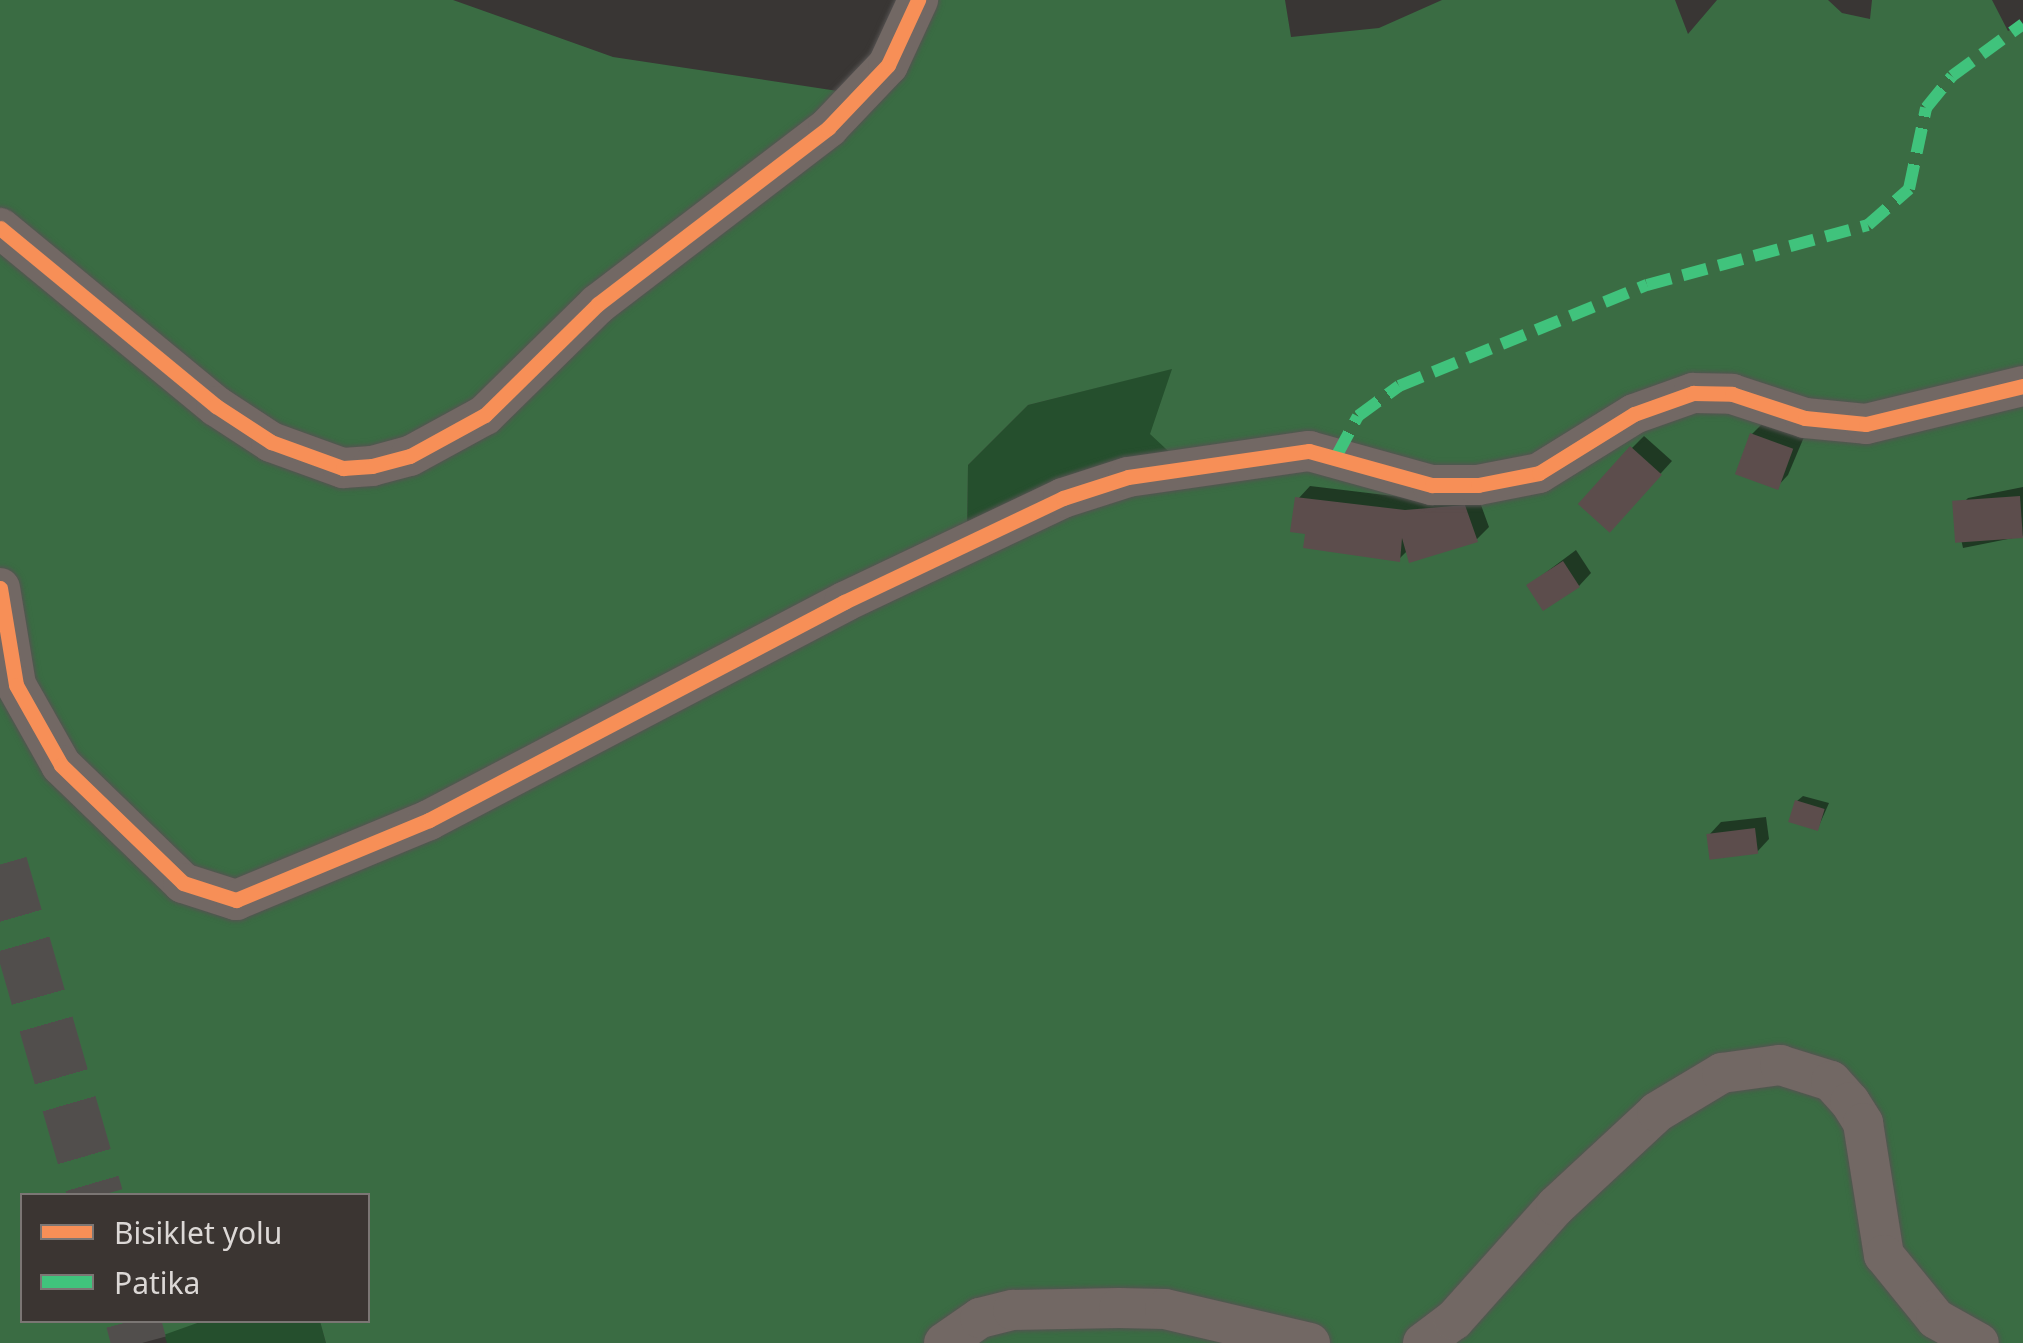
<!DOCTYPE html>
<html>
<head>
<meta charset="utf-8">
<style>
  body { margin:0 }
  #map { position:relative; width:2023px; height:1343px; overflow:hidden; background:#393634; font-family:"Noto Sans",sans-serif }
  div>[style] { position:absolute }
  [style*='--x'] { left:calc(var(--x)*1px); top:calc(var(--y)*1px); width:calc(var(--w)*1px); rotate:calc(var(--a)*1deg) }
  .green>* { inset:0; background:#254f2d }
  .forest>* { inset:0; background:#3a6c43 }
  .shadow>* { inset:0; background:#0007 }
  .building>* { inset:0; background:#5c4d4c; transform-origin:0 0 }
  .motorway-tunnel>* { height:55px; margin-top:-27.5px; transform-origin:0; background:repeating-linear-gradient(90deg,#514e4c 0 55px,transparent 0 83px) }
  .roads { filter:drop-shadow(0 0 2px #565352) drop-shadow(0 0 2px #565352) }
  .minor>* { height:40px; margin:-20px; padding:0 20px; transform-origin:20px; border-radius:20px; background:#726864 }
  .quiet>* { height:12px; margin-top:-6px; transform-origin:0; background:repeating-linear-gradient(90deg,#40c37c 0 25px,transparent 0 37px) }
  .cycleway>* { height:15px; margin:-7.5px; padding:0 7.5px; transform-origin:7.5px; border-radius:7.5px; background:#f78f57 }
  span { translate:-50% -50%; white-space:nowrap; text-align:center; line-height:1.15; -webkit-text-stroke:10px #3b3532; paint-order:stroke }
  .legend { position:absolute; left:20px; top:1193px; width:350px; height:130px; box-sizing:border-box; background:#3b3532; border:2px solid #7b7674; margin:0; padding:12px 18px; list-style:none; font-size:30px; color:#dcd8d6 }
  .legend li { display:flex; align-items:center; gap:20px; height:50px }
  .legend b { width:50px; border:2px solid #7b7674 }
</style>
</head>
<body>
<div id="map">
  <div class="green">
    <i style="clip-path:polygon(1173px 368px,1182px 464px,967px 543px,968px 465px,1028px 405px)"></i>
    <i style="clip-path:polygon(320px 1320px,326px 1343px,167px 1343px,164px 1334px,203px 1321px)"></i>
  </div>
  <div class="forest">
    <i style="clip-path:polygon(evenodd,0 0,453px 0,613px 57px,864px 95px,918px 0,1285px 0,1291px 37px,1379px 28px,1442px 0,1675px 0,1688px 34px,1717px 0,1828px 0,1842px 13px,1870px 19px,1872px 0,1992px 0,2008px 31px,2023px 24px,2023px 1343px,326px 1343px,320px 1321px,368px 1320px,368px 1196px,22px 1196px,22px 1320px,203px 1321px,141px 1343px,0 1343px,0 0,1172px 369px,1150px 434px,1181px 463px,967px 542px,968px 465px,1028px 405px,1172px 369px)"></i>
  </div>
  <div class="shadow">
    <i style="clip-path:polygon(1764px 422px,1804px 437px,1788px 475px,1776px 488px,1752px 434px)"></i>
    <i style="clip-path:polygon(1644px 436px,1672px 461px,1621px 517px,1632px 448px)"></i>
    <i style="clip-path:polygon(1310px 486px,1419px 499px,1477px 494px,1489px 527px,1476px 540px,1408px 550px,1399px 559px,1308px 532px,1298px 499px)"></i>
    <i style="clip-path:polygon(2023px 487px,2023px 536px,1963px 548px,1955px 511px,1968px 498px)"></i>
    <i style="clip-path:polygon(1576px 550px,1591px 573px,1579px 586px,1529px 585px)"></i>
    <i style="clip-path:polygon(1803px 796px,1829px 803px,1818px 828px,1797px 801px)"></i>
    <i style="clip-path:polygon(1766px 817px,1769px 839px,1757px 852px,1709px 835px,1721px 822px)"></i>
  </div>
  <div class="building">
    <i style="left:1750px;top:433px;width:46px;height:44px;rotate:20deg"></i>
    <i style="left:1630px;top:446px;width:43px;height:78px;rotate:42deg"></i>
    <i style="left:2020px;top:496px;width:42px;height:68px;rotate:86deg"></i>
    <i style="clip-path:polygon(1295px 497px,1405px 510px,1465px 505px,1478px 542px,1409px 563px,1402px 538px,1400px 562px,1303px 548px,1305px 534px,1290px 532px)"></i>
    <i style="left:1563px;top:561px;width:31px;height:44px;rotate:57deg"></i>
    <i style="left:1795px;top:800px;width:31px;height:23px;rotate:17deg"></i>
    <i style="left:1755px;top:828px;width:26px;height:49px;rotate:83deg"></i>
  </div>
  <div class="motorway-tunnel">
    <i style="--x:0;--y:864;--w:346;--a:73.9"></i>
    <i style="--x:133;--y:1320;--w:24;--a:75"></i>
  </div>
  <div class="roads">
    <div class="minor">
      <i style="--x:0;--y:228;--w:280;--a:39.5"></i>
      <i style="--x:216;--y:406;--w:66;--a:33.2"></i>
      <i style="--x:271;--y:442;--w:77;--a:19.9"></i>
      <i style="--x:343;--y:468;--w:29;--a:-4"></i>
      <i style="--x:372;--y:466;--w:39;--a:-15"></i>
      <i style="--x:410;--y:456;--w:85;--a:-28.7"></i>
      <i style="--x:485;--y:415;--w:158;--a:-44.5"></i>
      <i style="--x:598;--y:304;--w:290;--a:-37.4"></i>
      <i style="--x:828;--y:128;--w:87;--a:-46.4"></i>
      <i style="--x:888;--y:65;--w:72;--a:-65.2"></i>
      <i style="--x:0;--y:588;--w:98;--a:80.6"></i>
      <i style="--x:16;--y:685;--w:92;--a:60.6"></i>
      <i style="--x:61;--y:765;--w:170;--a:44"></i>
      <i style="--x:183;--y:883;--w:56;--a:17.8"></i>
      <i style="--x:236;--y:900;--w:209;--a:-22.5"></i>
      <i style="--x:429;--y:820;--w:469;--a:-27.7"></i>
      <i style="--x:844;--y:602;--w:242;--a:-25.4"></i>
      <i style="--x:1063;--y:498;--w:68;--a:-17.9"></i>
      <i style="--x:1128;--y:477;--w:183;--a:-8.2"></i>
      <i style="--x:1309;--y:451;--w:128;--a:15.5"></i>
      <i style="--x:1432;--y:485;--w:46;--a:0"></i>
      <i style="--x:1478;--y:485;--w:62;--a:-11.1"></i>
      <i style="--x:1539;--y:473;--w:112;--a:-31.8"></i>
      <i style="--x:1634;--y:414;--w:63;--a:-19.6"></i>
      <i style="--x:1693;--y:393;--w:39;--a:1"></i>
      <i style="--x:1732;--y:394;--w:77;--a:18.2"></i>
      <i style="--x:1805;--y:418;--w:61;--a:5.6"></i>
      <i style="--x:1866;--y:424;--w:162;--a:-13.6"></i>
      <i style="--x:944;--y:1343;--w:44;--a:-34.8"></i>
      <i style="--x:980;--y:1318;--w:34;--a:-14"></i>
      <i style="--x:1013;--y:1310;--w:106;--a:-1.1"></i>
      <i style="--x:1119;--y:1308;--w:46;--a:1.2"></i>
      <i style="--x:1165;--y:1309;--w:149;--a:13.2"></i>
      <i style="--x:1423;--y:1343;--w:39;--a:-37"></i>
      <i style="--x:1454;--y:1320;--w:153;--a:-48.2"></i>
      <i style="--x:1556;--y:1206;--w:138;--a:-42.9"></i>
      <i style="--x:1657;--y:1112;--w:76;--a:-31"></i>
      <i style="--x:1722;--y:1073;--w:59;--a:-7.9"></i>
      <i style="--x:1780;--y:1065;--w:53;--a:17.4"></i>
      <i style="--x:1831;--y:1081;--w:28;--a:48"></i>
      <i style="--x:1850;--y:1102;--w:25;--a:58"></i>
      <i style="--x:1863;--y:1123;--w:134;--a:81"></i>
      <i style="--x:1884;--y:1255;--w:82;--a:50.9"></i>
      <i style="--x:1936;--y:1319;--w:49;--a:29.2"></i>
    </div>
  </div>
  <div class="quiet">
    <i style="--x:1337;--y:455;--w:44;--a:-61.7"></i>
    <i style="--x:1358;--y:416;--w:51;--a:-36.2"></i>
    <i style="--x:1399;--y:386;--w:268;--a:-22.2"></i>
    <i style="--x:1647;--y:285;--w:229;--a:-15.2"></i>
    <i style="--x:1868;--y:225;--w:55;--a:-41.3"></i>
    <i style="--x:1909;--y:189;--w:83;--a:-78.1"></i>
    <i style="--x:1926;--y:108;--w:41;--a:-50.9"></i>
    <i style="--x:1952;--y:76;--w:88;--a:-36.2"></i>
  </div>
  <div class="cycleway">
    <i style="--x:0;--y:228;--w:280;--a:39.5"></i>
    <i style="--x:216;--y:406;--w:66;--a:33.2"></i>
    <i style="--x:271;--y:442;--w:77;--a:19.9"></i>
    <i style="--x:343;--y:468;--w:29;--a:-4"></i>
    <i style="--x:372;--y:466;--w:39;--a:-15"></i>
    <i style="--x:410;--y:456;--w:85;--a:-28.7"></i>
    <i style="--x:485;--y:415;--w:158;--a:-44.5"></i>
    <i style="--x:598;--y:304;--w:290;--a:-37.4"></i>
    <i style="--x:828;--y:128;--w:87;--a:-46.4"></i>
    <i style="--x:888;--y:65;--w:72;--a:-65.2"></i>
    <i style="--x:0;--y:588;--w:98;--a:80.6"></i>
    <i style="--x:16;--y:685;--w:92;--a:60.6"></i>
    <i style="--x:61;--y:765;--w:170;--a:44"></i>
    <i style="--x:183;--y:883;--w:56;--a:17.8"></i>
    <i style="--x:236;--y:900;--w:209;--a:-22.5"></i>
    <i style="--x:429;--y:820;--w:469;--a:-27.7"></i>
    <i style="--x:844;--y:602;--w:242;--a:-25.4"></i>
    <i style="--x:1063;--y:498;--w:68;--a:-17.9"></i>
    <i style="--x:1128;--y:477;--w:183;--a:-8.2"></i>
    <i style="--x:1309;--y:451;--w:128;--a:15.5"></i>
    <i style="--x:1432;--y:485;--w:46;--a:0"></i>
    <i style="--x:1478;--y:485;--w:62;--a:-11.1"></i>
    <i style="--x:1539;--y:473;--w:112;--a:-31.8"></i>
    <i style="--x:1634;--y:414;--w:63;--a:-19.6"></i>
    <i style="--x:1693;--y:393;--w:39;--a:1"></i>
    <i style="--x:1732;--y:394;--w:77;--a:18.2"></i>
    <i style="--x:1805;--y:418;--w:61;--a:5.6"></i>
    <i style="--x:1866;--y:424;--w:162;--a:-13.6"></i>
  </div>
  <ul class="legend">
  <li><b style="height:12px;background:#f78f57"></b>Bisiklet yolu</li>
  <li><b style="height:12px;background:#40c37c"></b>Patika</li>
  </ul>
</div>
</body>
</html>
